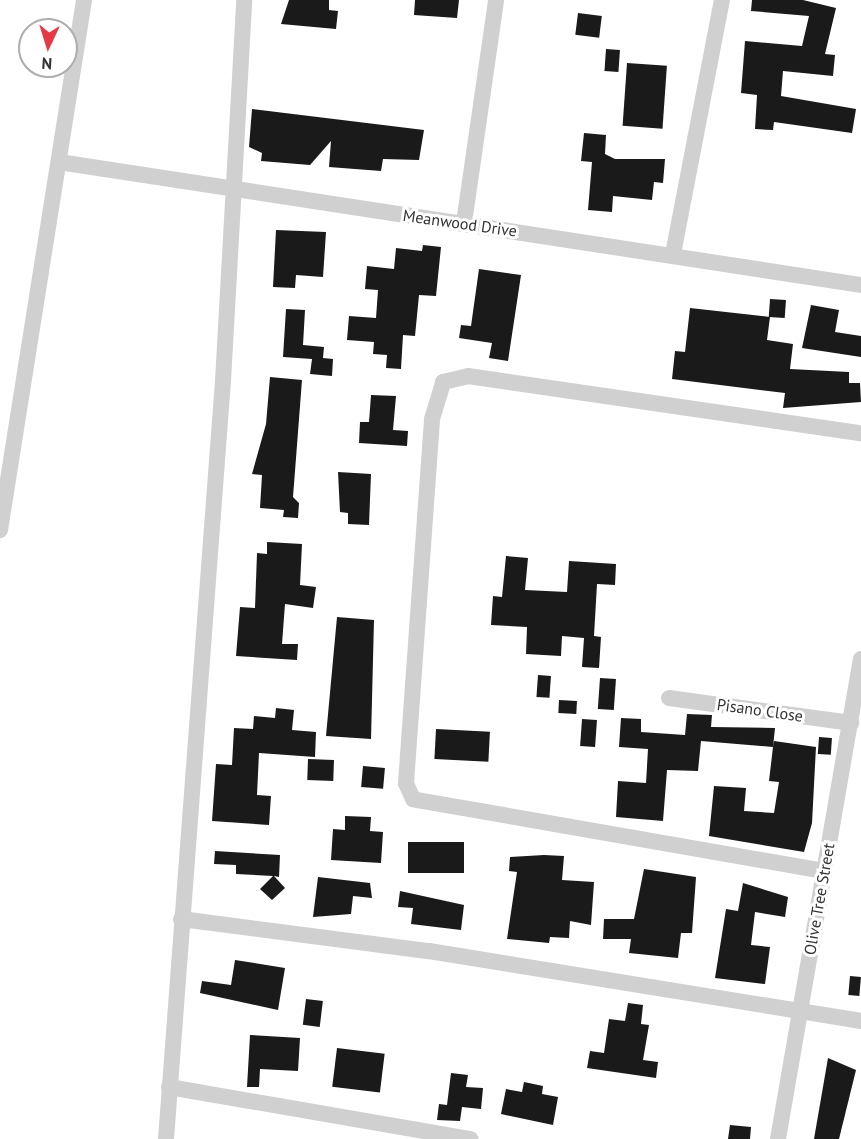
<!DOCTYPE html>
<html>
<head>
<meta charset="utf-8">
<style>
  body { margin:0 }
  #map { position:relative; width:861px; height:1139px; overflow:hidden; background:#fff; font-family:"PT Sans",sans-serif }
  div>[style] { position:absolute }
  [style*='--x'] { left:calc(var(--x)*1px); top:calc(var(--y)*1px); width:calc(var(--w)*1px); rotate:calc(var(--a)*1deg) }
  .building>* { inset:0; background:#1a1a1a; transform-origin:0 0 }
  .street>* { height:16px; margin:-8px; padding:0 8px; transform-origin:8px; border-radius:8px; background:#d0d0d0 }
  span { translate:-50% -50%; white-space:nowrap; text-align:center; line-height:1.15; -webkit-text-stroke:6px #fff; paint-order:stroke }
  .street-label { font-size:16px; color:#333 }
  .north { position:absolute; left:18px; top:18px; width:60px; height:60px; box-sizing:border-box; background:#fff; border:2px solid #adadad; border-radius:50%; rotate:184deg; font-size:16px; font-weight:700; line-height:24px; text-align:center; color:#333 }
  .north::after { content:''; display:block; margin:auto; width:21px; height:27px; background:#e63946; clip-path:polygon(50% 0,100% 100%,50% 72%,0 100%) }
</style>
</head>
<body>
<div id="map">
  <div class="building">
    <i style="clip-path:polygon(289px 0,329px 0,329px 10px,338px 11px,336px 29px,281px 24px)"></i>
    <i style="clip-path:polygon(415px 0,459px 0,457px 18px,414px 15px)"></i>
    <i style="clip-path:polygon(752px 0,803px 0,836px 8px,825px 54px,835px 55px,833px 76px,783px 71px,781px 96px,856px 109px,852px 133px,774px 122px,773px 130px,755px 129px,757px 95px,741px 93px,745px 41px,802px 46px,809px 16px,751px 11px)"></i>
    <i style="left:578px;top:13px;width:24px;height:22px;rotate:7deg"></i>
    <i style="left:606px;top:49px;width:14px;height:22px;rotate:4deg"></i>
    <i style="left:627px;top:63px;width:40px;height:63px;rotate:4deg"></i>
    <i style="clip-path:polygon(252px 109px,424px 130px,419px 160px,383px 159px,381px 171px,329px 167px,331px 141px,310px 165px,261px 161px,262px 153px,249px 147px)"></i>
    <i style="clip-path:polygon(584px 133px,606px 135px,605px 154px,615px 159px,665px 159px,663px 183px,654px 182px,652px 200px,613px 196px,612px 212px,588px 210px,592px 162px,581px 161px)"></i>
    <i style="clip-path:polygon(276px 230px,326px 232px,323px 277px,296px 275px,295px 288px,273px 287px)"></i>
    <i style="clip-path:polygon(423px 245px,441px 247px,436px 296px,419px 295px,415px 336px,403px 335px,401px 369px,386px 368px,387px 355px,373px 354px,374px 342px,347px 340px,349px 316px,376px 318px,378px 290px,365px 289px,367px 266px,394px 269px,396px 248px,422px 251px)"></i>
    <i style="clip-path:polygon(479px 269px,521px 275px,508px 361px,489px 358px,492px 343px,459px 338px,461px 325px,471px 326px)"></i>
    <i style="left:770px;top:299px;width:16px;height:18px;rotate:4deg"></i>
    <i style="clip-path:polygon(811px 305px,839px 310px,835px 332px,861px 336px,861px 357px,802px 348px)"></i>
    <i style="clip-path:polygon(690px 308px,770px 317px,767px 340px,793px 344px,790px 369px,849px 372px,849px 383px,860px 383px,861px 402px,783px 408px,785px 393px,672px 379px,675px 351px,685px 352px)"></i>
    <i style="clip-path:polygon(286px 309px,305px 310px,303px 345px,324px 347px,323px 358px,333px 359px,332px 376px,310px 374px,312px 359px,283px 357px)"></i>
    <i style="clip-path:polygon(270px 377px,302px 380px,293px 497px,299px 503px,298px 518px,283px 517px,284px 510px,260px 508px,262px 475px,252px 474px,266px 424px)"></i>
    <i style="clip-path:polygon(371px 395px,396px 396px,393px 430px,408px 431px,407px 446px,359px 443px,360px 422px,369px 422px)"></i>
    <i style="clip-path:polygon(338px 472px,371px 474px,369px 525px,348px 524px,348px 513px,340px 512px)"></i>
    <i style="clip-path:polygon(267px 542px,302px 544px,300px 585px,316px 587px,313px 608px,285px 604px,282px 644px,298px 644px,297px 660px,236px 656px,240px 607px,255px 608px,257px 553px,267px 554px)"></i>
    <i style="clip-path:polygon(506px 556px,528px 558px,525px 590px,567px 592px,569px 561px,616px 564px,615px 585px,597px 584px,594px 636px,601px 637px,599px 668px,582px 667px,584px 638px,562px 636px,561px 656px,526px 654px,527px 627px,491px 625px,493px 596px,502px 597px)"></i>
    <i style="clip-path:polygon(337px 617px,374px 620px,371px 739px,326px 736px)"></i>
    <i style="left:538px;top:675px;width:13px;height:22px;rotate:4deg"></i>
    <i style="left:600px;top:678px;width:16px;height:31px;rotate:4deg"></i>
    <i style="left:559px;top:700px;width:18px;height:13px;rotate:3deg"></i>
    <i style="clip-path:polygon(276px 708px,294px 710px,292px 730px,316px 732px,315px 757px,259px 753px,257px 795px,271px 796px,269px 825px,212px 821px,216px 764px,232px 765px,234px 728px,253px 729px,254px 716px,275px 718px)"></i>
    <i style="clip-path:polygon(687px 714px,712px 715px,711px 727px,775px 728px,773px 747px,774px 741px,816px 747px,812px 823px,804px 852px,709px 836px,714px 786px,746px 788px,744px 811px,774px 813px,779px 782px,769px 781px,773px 747px,701px 741px,698px 771px,667px 770px,663px 821px,616px 817px,618px 781px,646px 783px,648px 749px,619px 747px,621px 718px,641px 719px,641px 732px,685px 735px)"></i>
    <i style="left:582px;top:719px;width:15px;height:27px;rotate:4deg"></i>
    <i style="left:436px;top:729px;width:54px;height:30px;rotate:3deg"></i>
    <i style="left:819px;top:737px;width:13px;height:17px;rotate:4deg"></i>
    <i style="left:308px;top:759px;width:26px;height:21px;rotate:2deg"></i>
    <i style="left:363px;top:766px;width:22px;height:21px;rotate:5deg"></i>
    <i style="clip-path:polygon(345px 816px,371px 817px,370px 831px,383px 832px,381px 863px,331px 860px,333px 829px,345px 830px)"></i>
    <i style="left:408px;top:842px;width:56px;height:31px"></i>
    <i style="clip-path:polygon(215px 851px,280px 855px,279px 877px,274px 876px,285px 888px,272px 900px,260px 889px,273px 876px,236px 874px,236px 865px,214px 864px)"></i>
    <i style="clip-path:polygon(544px 855px,564px 856px,562px 880px,594px 882px,591px 925px,570px 921px,569px 938px,550px 937px,549px 943px,507px 939px,517px 872px,509px 871px,510px 857px)"></i>
    <i style="clip-path:polygon(644px 869px,696px 877px,692px 933px,681px 933px,678px 958px,629px 953px,631px 939px,603px 939px,604px 919px,634px 919px)"></i>
    <i style="clip-path:polygon(318px 877px,370px 883px,372px 898px,353px 896px,351px 914px,313px 917px)"></i>
    <i style="clip-path:polygon(743px 883px,788px 897px,785px 917px,755px 912px,751px 945px,770px 947px,765px 984px,715px 978px,726px 909px,738px 911px)"></i>
    <i style="clip-path:polygon(400px 891px,464px 905px,461px 930px,411px 924px,413px 908px,398px 907px)"></i>
    <i style="clip-path:polygon(235px 960px,285px 968px,278px 1010px,200px 993px,202px 981px,231px 985px)"></i>
    <i style="left:850px;top:976px;width:11px;height:19px;rotate:5deg"></i>
    <i style="left:306px;top:999px;width:17px;height:26px;rotate:7deg"></i>
    <i style="clip-path:polygon(628px 1003px,643px 1005px,641px 1024px,649px 1025px,643px 1060px,658px 1062px,656px 1078px,587px 1068px,590px 1051px,604px 1053px,609px 1019px,625px 1021px)"></i>
    <i style="clip-path:polygon(250px 1035px,300px 1038px,298px 1071px,260px 1069px,259px 1087px,247px 1087px)"></i>
    <i style="left:337px;top:1048px;width:48px;height:39px;rotate:7deg"></i>
    <i style="clip-path:polygon(828px 1058px,856px 1070px,839px 1139px,814px 1139px)"></i>
    <i style="clip-path:polygon(451px 1073px,468px 1075px,466px 1087px,483px 1088px,481px 1109px,462px 1107px,460px 1121px,437px 1120px,439px 1104px,447px 1105px)"></i>
    <i style="clip-path:polygon(524px 1082px,543px 1086px,542px 1094px,558px 1097px,553px 1125px,501px 1114px,506px 1089px,522px 1092px)"></i>
    <i style="clip-path:polygon(730px 1125px,751px 1127px,750px 1139px,728px 1139px)"></i>
  </div>
  <div class="street">
    <i style="--x:59;--y:162;--w:811;--a:8.72"></i>
    <i style="--x:464;--y:223;--w:225;--a:-81.8"></i>
    <i style="--x:673;--y:254;--w:259;--a:-79.1"></i>
    <i style="--x:0;--y:530;--w:537;--a:-80.99"></i>
    <i style="--x:669;--y:698;--w:184;--a:7.8"></i>
    <i style="--x:824;--y:871;--w:417;--a:-170.1"></i>
    <i style="--x:413;--y:799;--w:17;--a:-114"></i>
    <i style="--x:406;--y:783;--w:365;--a:-85.9"></i>
    <i style="--x:432;--y:419;--w:39;--a:-73"></i>
    <i style="--x:443;--y:382;--w:26;--a:-13"></i>
    <i style="--x:468;--y:376;--w:397;--a:8.3"></i>
    <i style="--x:181;--y:919;--w:250;--a:7.4"></i>
    <i style="--x:429;--y:951;--w:438;--a:9.2"></i>
    <i style="--x:169;--y:1087;--w:306;--a:9.8"></i>
    <i style="--x:166;--y:1139;--w:760;--a:-85.7"></i>
    <i style="--x:223;--y:381;--w:382;--a:-86.8"></i>
    <i style="--x:778;--y:1139;--w:487;--a:-80.2"></i>
  </div>
  <div class="street-label">
    <span style="left:460px;top:223px;rotate:8deg">Meanwood Drive</span>
    <span style="left:760px;top:710px;rotate:8deg">Pisano Close</span>
    <span style="left:819px;top:899px;rotate:-80deg">Olive Tree Street</span>
  </div>
  <div class="north">N</div>
</div>
</body>
</html>
